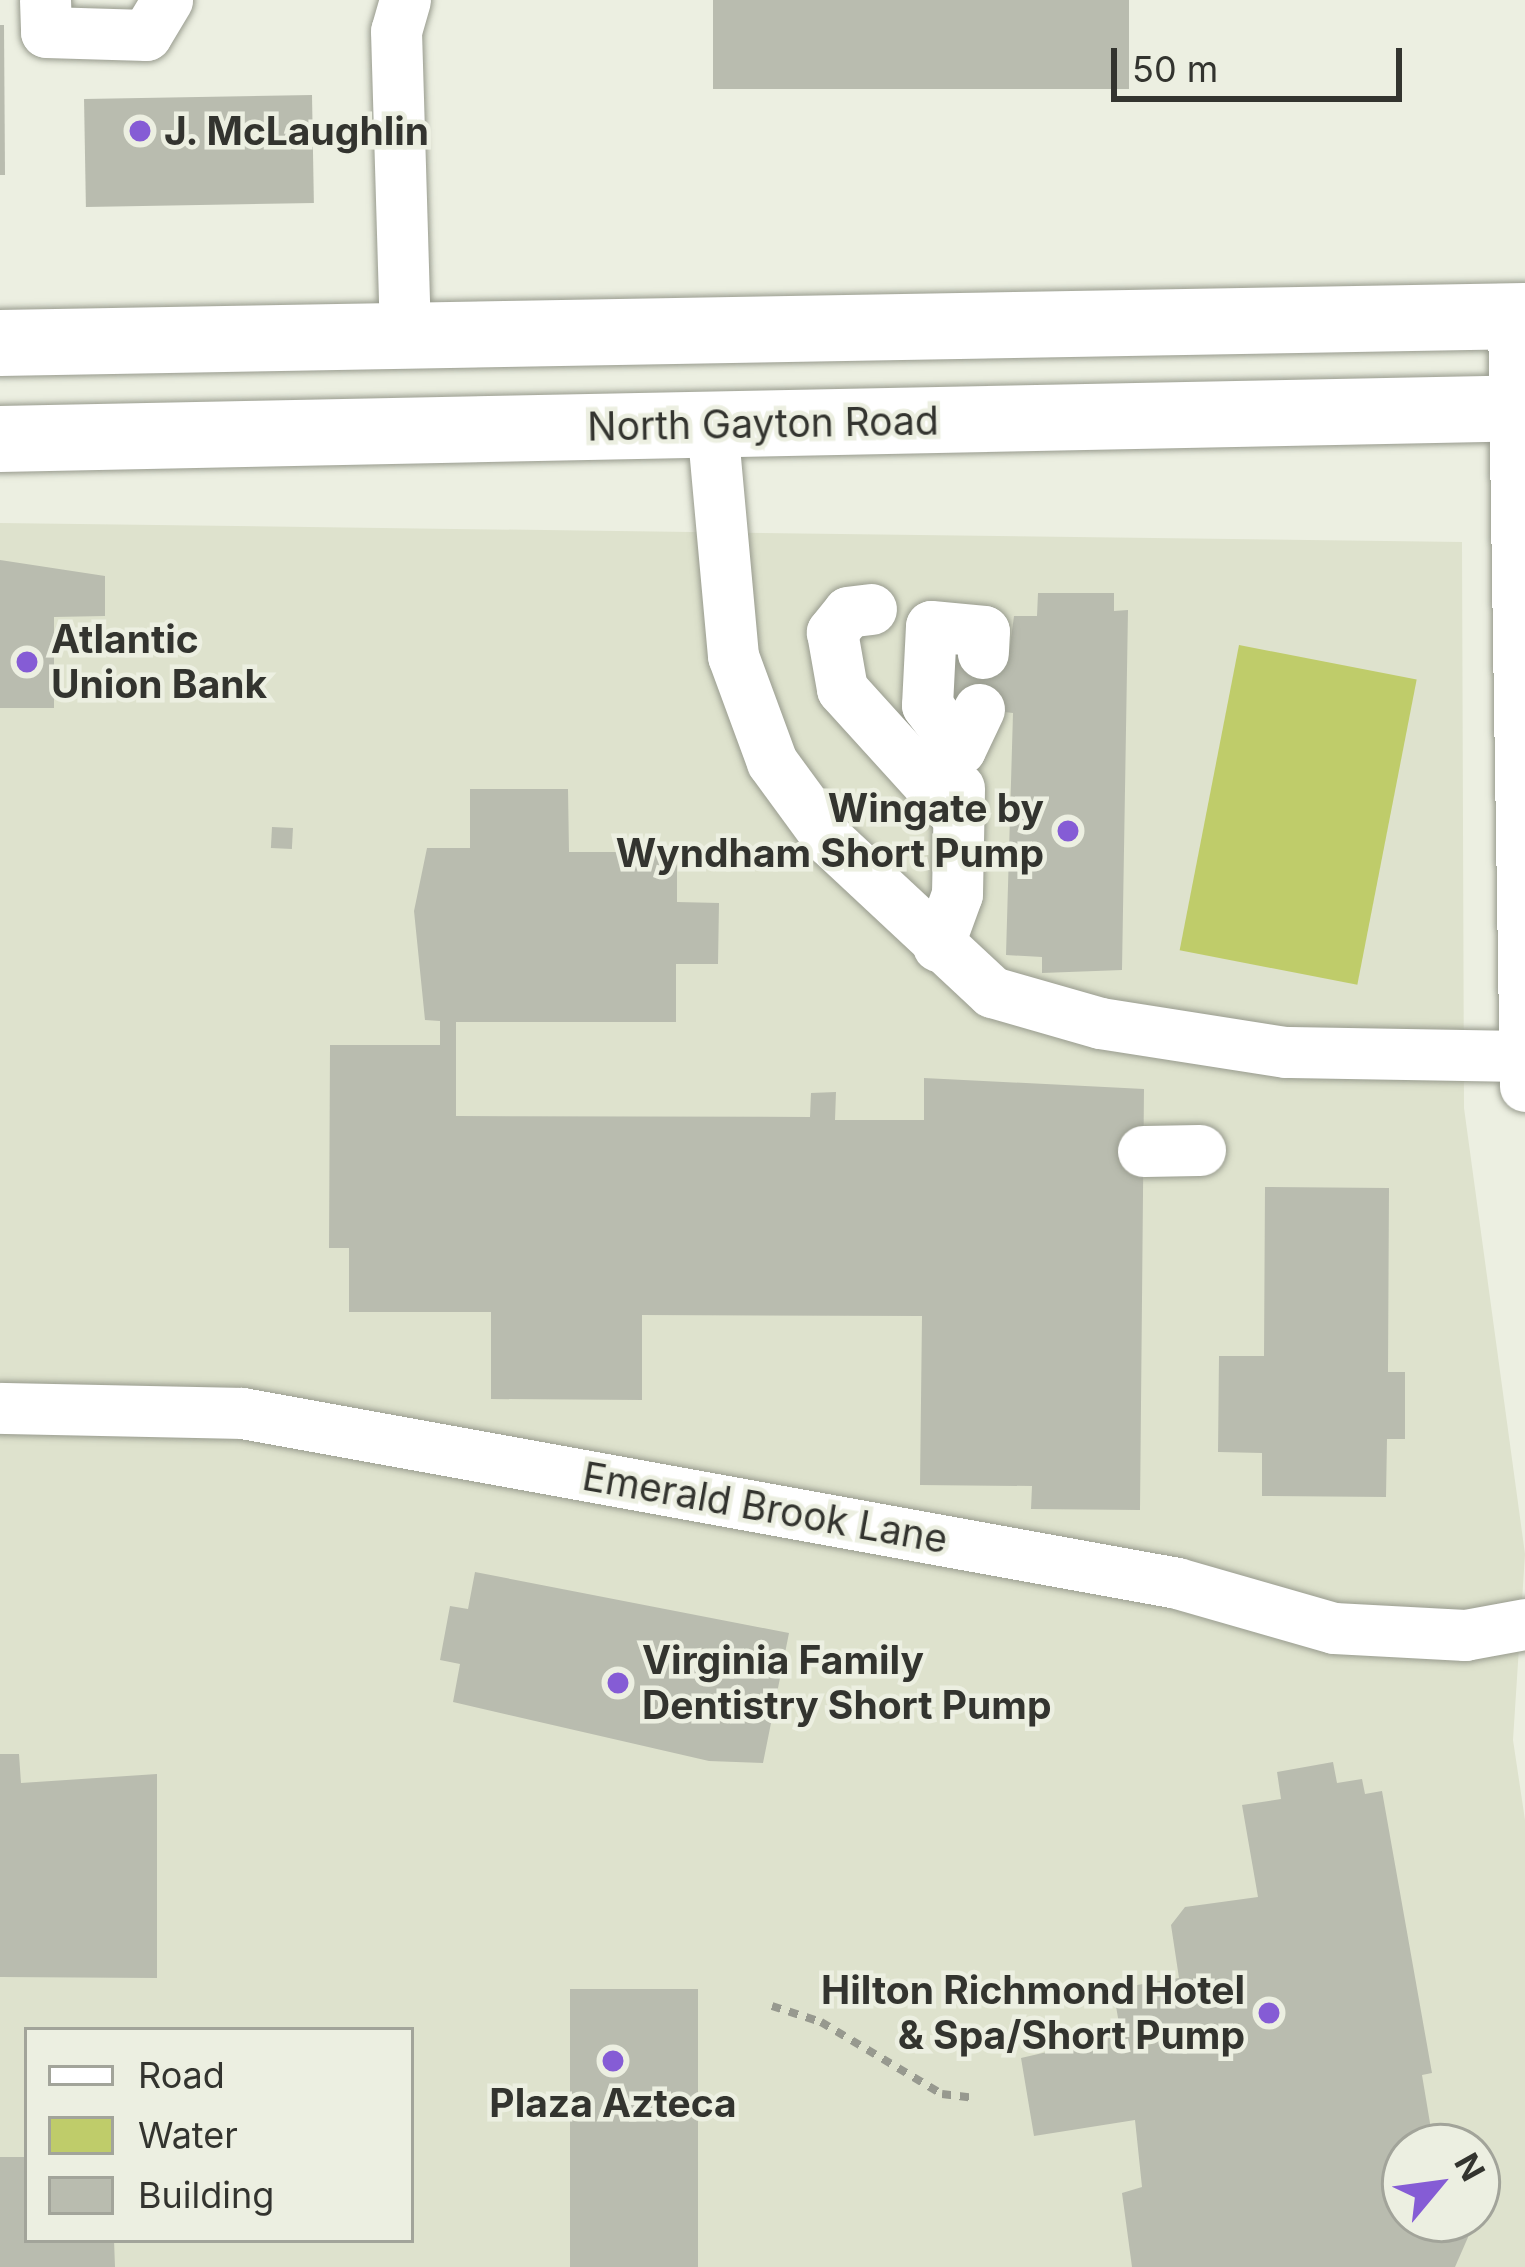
<!DOCTYPE html>
<html>
<head>
<meta charset="utf-8">
<style>
  body { margin:0 }
  #map { position:relative; width:1525px; height:2267px; overflow:hidden; background:#ecefe1; font-family:Inter,sans-serif }
  div>[style] { position:absolute }
  [style*='--x'] { left:calc(var(--x)*1px); top:calc(var(--y)*1px); width:calc(var(--w)*1px); rotate:calc(var(--a)*1deg) }
  .built>* { inset:0; background:#dee2cd }
  .water>* { inset:0; background:#bfcc6a; transform-origin:0 0 }
  .building>* { inset:0; background:#b9bcaf; transform-origin:0 0 }
  .path>* { height:8px; margin-top:-4px; transform-origin:0; background:repeating-linear-gradient(90deg,#97998f 0 9px,transparent 0 18px) }
  .roads { filter:drop-shadow(0 0 3px #989b8e) drop-shadow(0 0 3px #989b8e) }
  .minor>* { height:51px; margin:-25.5px; padding:0 25.5px; transform-origin:25.5px; border-radius:25.5px; background:#fff }
  .major>* { height:66px; margin:-33px; padding:0 33px; transform-origin:33px; border-radius:33px; background:#fff }
  .dots>* { width:33px; height:33px; translate:-50% -50%; box-sizing:border-box; border:6px solid #ecefe1; border-radius:50% }
  span { translate:-50% -50%; white-space:nowrap; text-align:center; line-height:1.15; -webkit-text-stroke:9px #ecefe1; paint-order:stroke }
  .poi-label { font-size:39px; color:#33342f; font-weight:700 }
  .left { translate:0 -50%; text-align:left }
  .right { translate:-100% -50%; text-align:right }
  .street-label { font-size:39px; color:#33342f }
  .legend { position:absolute; left:24px; top:2027px; width:390px; height:216px; box-sizing:border-box; background:#ecefe1; border:3px solid #a2a49a; margin:0; padding:15px 21px; list-style:none; font-size:36px; color:#33342f }
  .legend li { display:flex; align-items:center; gap:24px; height:60px }
  .legend b { width:60px; border:3px solid #a2a49a }
  .north { position:absolute; left:1381px; top:2123px; width:120px; height:120px; box-sizing:border-box; background:#ecefe1; border:3px solid #a2a49a; border-radius:50%; rotate:61deg; font-size:33px; font-weight:700; line-height:48px; text-align:center; color:#33342f }
  .north::after { content:''; display:block; margin:auto; width:42px; height:54px; background:#855cd5; clip-path:polygon(50% 0,100% 100%,50% 72%,0 100%) }
  .scale { position:absolute; left:1111px; top:48px; width:291px; height:54px; box-sizing:border-box; border:6px solid #33342f; border-top:0; padding-left:15px; font-size:36px; line-height:42px; white-space:nowrap; color:#33342f; -webkit-text-stroke:9px #ecefe1; paint-order:stroke }
</style>
</head>
<body>
<div id="map">
  <div class="built">
    <i style="clip-path:polygon(evenodd,0 523px,1462px 542px,1464px 1108px,1525px 1554px,1513px 1740px,1525px 1820px,1525px 2267px,0 2267px,0 523px,27px 2030px,411px 2030px,411px 2240px,27px 2240px,27px 2030px,0 523px,1405px 2147px,1477px 2147px,1477px 2219px,1405px 2219px,1405px 2147px)"></i>
  </div>
  <div class="water">
    <i style="left:1239px;top:645px;width:181px;height:311px;rotate:11deg"></i>
  </div>
  <div class="building">
    <i style="left:713px;top:0;width:416px;height:89px"></i>
    <i style="clip-path:polygon(0 25px,4px 25px,5px 175px,0 175px)"></i>
    <i style="left:312px;top:95px;width:108px;height:228px;rotate:89deg"></i>
    <i style="clip-path:polygon(0 560px,105px 576px,105px 616px,54px 617px,54px 708px,0 708px)"></i>
    <i style="clip-path:polygon(1038px 593px,1114px 593px,1114px 611px,1128px 610px,1122px 970px,1042px 973px,1042px 957px,1006px 955px,1013px 713px,949px 706px,952px 653px,1009px 653px,1014px 616px,1037px 616px)"></i>
    <i style="clip-path:polygon(470px 789px,568px 789px,569px 852px,677px 852px,677px 902px,719px 903px,718px 964px,676px 964px,676px 1022px,456px 1022px,456px 1116px,810px 1117px,811px 1093px,836px 1092px,835px 1120px,924px 1120px,924px 1078px,1144px 1089px,1140px 1510px,1031px 1509px,1032px 1486px,920px 1485px,922px 1316px,642px 1315px,642px 1400px,491px 1399px,491px 1312px,349px 1312px,349px 1248px,329px 1248px,330px 1045px,440px 1045px,440px 1021px,425px 1020px,414px 911px,427px 848px,470px 848px)"></i>
    <i style="left:272px;top:827px;width:21px;height:21px;rotate:3deg"></i>
    <i style="clip-path:polygon(1265px 1187px,1389px 1188px,1388px 1372px,1405px 1372px,1405px 1439px,1387px 1439px,1386px 1497px,1262px 1496px,1262px 1453px,1218px 1452px,1219px 1356px,1264px 1356px)"></i>
    <i style="clip-path:polygon(475px 1572px,789px 1633px,763px 1763px,709px 1761px,453px 1702px,460px 1664px,440px 1660px,450px 1606px,468px 1609px)"></i>
    <i style="clip-path:polygon(0 1754px,19px 1754px,21px 1783px,157px 1774px,157px 1978px,0 1977px)"></i>
    <i style="clip-path:polygon(1333px 1762px,1337px 1783px,1362px 1779px,1365px 1794px,1382px 1791px,1432px 2073px,1422px 2075px,1434px 2147px,1405px 2147px,1405px 2219px,1476px 2219px,1455px 2267px,1132px 2267px,1122px 2193px,1142px 2187px,1135px 2120px,1034px 2136px,1021px 2058px,1121px 2035px,1113px 1989px,1179px 1978px,1171px 1925px,1185px 1907px,1258px 1897px,1242px 1805px,1281px 1799px,1277px 1772px)"></i>
    <i style="left:570px;top:1989px;width:128px;height:278px"></i>
    <i style="clip-path:polygon(0 2157px,27px 2157px,27px 2240px,114px 2240px,115px 2267px,0 2267px)"></i>
  </div>
  <div class="path">
    <i style="--x:772;--y:2006;--w:52;--a:18.1"></i>
    <i style="--x:821;--y:2022;--w:141;--a:30.8"></i>
    <i style="--x:942;--y:2094;--w:31;--a:7"></i>
  </div>
  <div class="roads">
    <div class="minor">
      <i style="--x:45;--y:0;--w:32;--a:88"></i>
      <i style="--x:46;--y:32;--w:100;--a:1.7"></i>
      <i style="--x:146;--y:35;--w:41;--a:-59"></i>
      <i style="--x:405;--y:0;--w:32;--a:106"></i>
      <i style="--x:396;--y:31;--w:303;--a:88.3"></i>
      <i style="--x:1513;--y:317;--w:769;--a:89.11"></i>
      <i style="--x:712;--y:425;--w:232;--a:84.8"></i>
      <i style="--x:733;--y:656;--w:113;--a:69.8"></i>
      <i style="--x:772;--y:762;--w:97;--a:53.8"></i>
      <i style="--x:829;--y:840;--w:223;--a:43"></i>
      <i style="--x:992;--y:992;--w:112;--a:16"></i>
      <i style="--x:1100;--y:1023;--w:188;--a:8.9"></i>
      <i style="--x:1286;--y:1052;--w:239;--a:1"></i>
      <i style="--x:871;--y:609;--w:23;--a:173"></i>
      <i style="--x:848;--y:612;--w:26;--a:129"></i>
      <i style="--x:832;--y:632;--w:58;--a:80"></i>
      <i style="--x:842;--y:689;--w:174;--a:47.8"></i>
      <i style="--x:979;--y:709;--w:44;--a:115.4"></i>
      <i style="--x:960;--y:749;--w:55;--a:-126.9"></i>
      <i style="--x:927;--y:705;--w:79;--a:-87.1"></i>
      <i style="--x:931;--y:626;--w:53;--a:5.4"></i>
      <i style="--x:984;--y:631;--w:22;--a:93"></i>
      <i style="--x:938;--y:946;--w:55;--a:-69.9"></i>
      <i style="--x:957;--y:894;--w:106;--a:-88.9"></i>
      <i style="--x:1143;--y:1151;--w:57;--a:-1"></i>
      <i style="--x:0;--y:1408;--w:242;--a:1.2"></i>
      <i style="--x:242;--y:1413;--w:950;--a:10.3"></i>
      <i style="--x:1177;--y:1583;--w:163;--a:16"></i>
      <i style="--x:1334;--y:1628;--w:131;--a:3.1"></i>
      <i style="--x:1465;--y:1635;--w:61;--a:-10.4"></i>
    </div>
    <div class="major">
      <i style="--x:0;--y:343;--w:1525;--a:-1.01"></i>
      <i style="--x:0;--y:439;--w:1525;--a:-1.16"></i>
    </div>
  </div>
  <div class="dots">
    <i style="left:140px;top:131px;background:#855cd5"></i>
    <i style="left:27px;top:662px;background:#855cd5"></i>
    <i style="left:1068px;top:831px;background:#855cd5"></i>
    <i style="left:618px;top:1683px;background:#855cd5"></i>
    <i style="left:1269px;top:2013px;background:#855cd5"></i>
    <i style="left:613px;top:2061px;background:#855cd5"></i>
  </div>
  <div class="poi-label">
    <span class="left" style="left:164px;top:131px">J. McLaughlin</span>
    <span class="left" style="left:51px;top:662px">Atlantic<br>Union Bank</span>
    <span class="right" style="left:1044px;top:831px">Wingate by<br>Wyndham Short Pump</span>
    <span class="left" style="left:642px;top:1683px">Virginia Family<br>Dentistry Short Pump</span>
    <span class="right" style="left:1245px;top:2013px">Hilton Richmond Hotel<br>&amp; Spa/Short Pump</span>
    <span style="left:613px;top:2103px">Plaza Azteca</span>
  </div>
  <div class="street-label">
    <span style="left:763px;top:424px;rotate:-1deg">North Gayton Road</span>
    <span style="left:765px;top:1508px;rotate:10deg">Emerald Brook Lane</span>
  </div>
  <ul class="legend">
  <li><b style="height:15px;background:#fff"></b>Road</li>
  <li><b style="height:33px;background:#bfcc6a"></b>Water</li>
  <li><b style="height:33px;background:#b9bcaf"></b>Building</li>
  </ul>
  <div class="north">N</div>
  <div class="scale">50 m</div>
</div>
</body>
</html>
